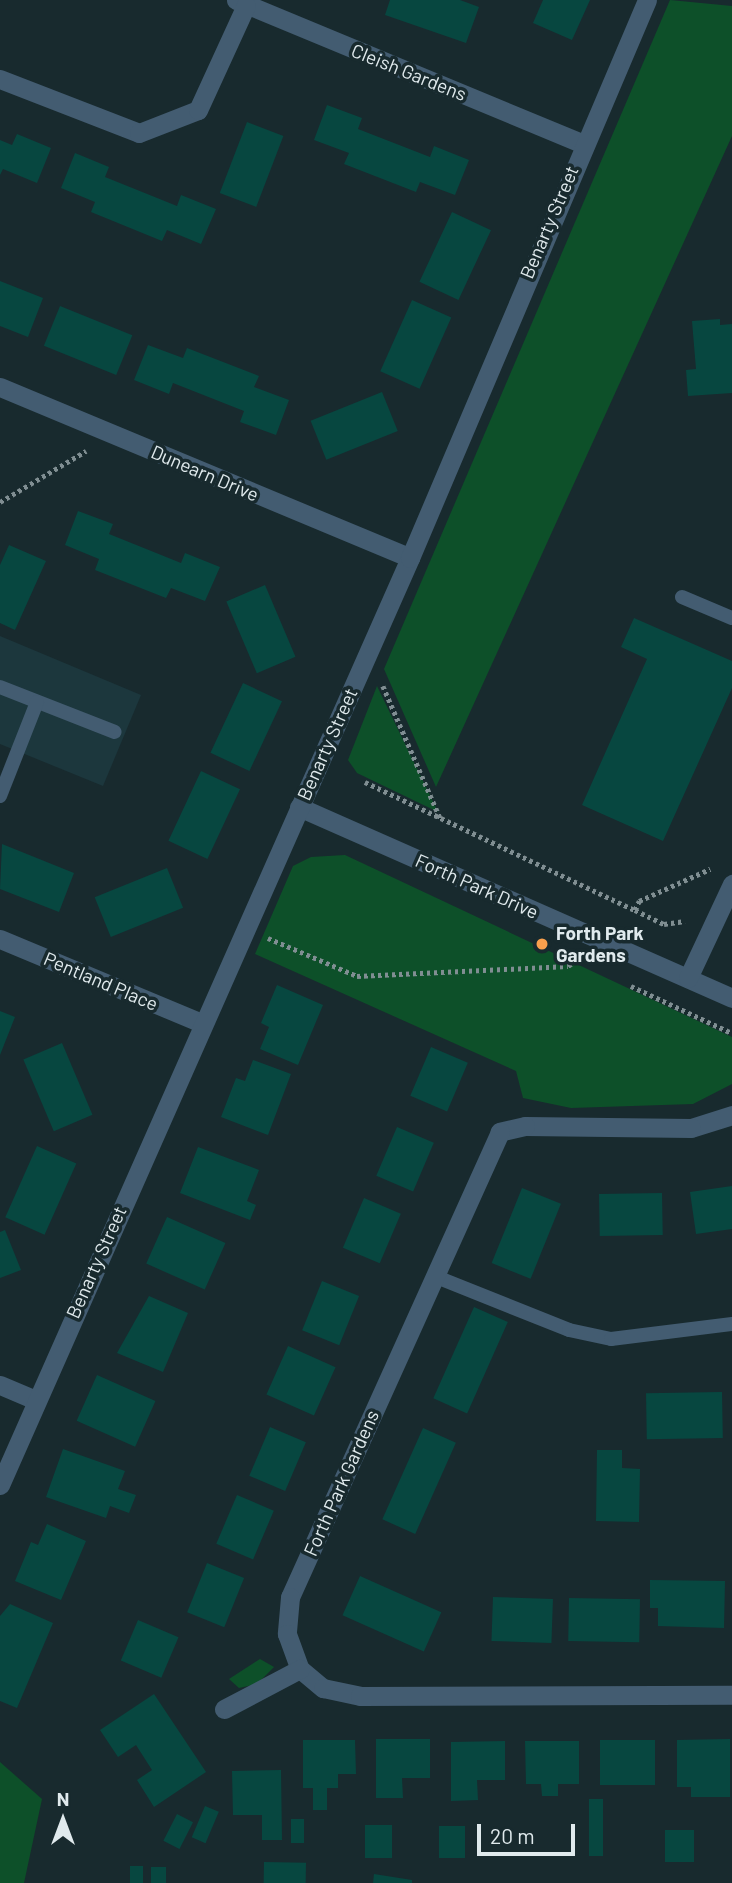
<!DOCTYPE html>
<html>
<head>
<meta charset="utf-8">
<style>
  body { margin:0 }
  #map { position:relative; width:732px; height:1883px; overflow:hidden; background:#182a2e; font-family:Barlow,sans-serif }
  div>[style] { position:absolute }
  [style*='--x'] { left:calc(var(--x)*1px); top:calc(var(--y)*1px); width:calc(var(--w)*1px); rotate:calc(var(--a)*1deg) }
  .built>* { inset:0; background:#1c373d }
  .green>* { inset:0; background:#0d5029 }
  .building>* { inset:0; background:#074740; transform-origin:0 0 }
  .path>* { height:4.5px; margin-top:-2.25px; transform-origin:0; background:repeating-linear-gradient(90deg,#808e92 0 3.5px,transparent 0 7px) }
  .service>* { height:14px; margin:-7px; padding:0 7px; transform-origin:7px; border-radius:7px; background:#435c71 }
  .minor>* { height:19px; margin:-9.5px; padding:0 9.5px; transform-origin:9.5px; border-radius:9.5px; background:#435c71 }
  .dots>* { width:19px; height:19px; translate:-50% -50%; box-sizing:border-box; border:4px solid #182a2e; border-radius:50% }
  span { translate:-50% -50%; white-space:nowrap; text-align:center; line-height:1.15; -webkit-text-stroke:7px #182a2e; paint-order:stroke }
  .street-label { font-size:19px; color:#e0eaed }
  .poi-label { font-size:19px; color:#e0eaed; font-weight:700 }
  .left { translate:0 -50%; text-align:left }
  .north { position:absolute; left:28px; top:1785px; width:70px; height:70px; -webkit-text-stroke:5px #182a2e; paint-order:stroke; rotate:0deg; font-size:19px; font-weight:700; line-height:28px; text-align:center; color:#e0eaed }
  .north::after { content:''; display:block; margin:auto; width:24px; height:32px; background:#e0eaed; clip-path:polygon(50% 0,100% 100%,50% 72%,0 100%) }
  .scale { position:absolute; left:477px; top:1824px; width:98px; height:32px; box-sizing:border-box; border:4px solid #e0eaed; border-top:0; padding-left:9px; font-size:21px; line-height:24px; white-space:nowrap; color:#e0eaed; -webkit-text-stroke:5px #182a2e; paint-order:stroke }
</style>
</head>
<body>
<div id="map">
  <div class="built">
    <i style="clip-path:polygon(0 636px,141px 695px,103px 786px,0 744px)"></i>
  </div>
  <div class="green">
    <i style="clip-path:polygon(670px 0,732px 6px,732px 136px,436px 787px,384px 669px)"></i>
    <i style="clip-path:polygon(377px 686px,438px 812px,357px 773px,348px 760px)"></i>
    <i style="clip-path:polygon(345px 855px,732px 1037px,732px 1084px,693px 1104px,571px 1108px,523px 1098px,516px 1071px,255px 954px,293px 866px,311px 857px)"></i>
    <i style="clip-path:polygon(260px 1659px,274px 1667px,257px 1684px,239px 1688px,229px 1679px)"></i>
    <i style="clip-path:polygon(0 1762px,42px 1799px,24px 1883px,0 1883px)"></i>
  </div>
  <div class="building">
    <i style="clip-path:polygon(390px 0,460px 0,479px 7px,466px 43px,385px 15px)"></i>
    <i style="clip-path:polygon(543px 0,590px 0,572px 40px,533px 23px)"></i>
    <i style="clip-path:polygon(327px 105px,362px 118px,358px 129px,430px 157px,434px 146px,469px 160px,455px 195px,420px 182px,416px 192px,344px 164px,349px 153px,314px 140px)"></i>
    <i style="left:247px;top:122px;width:39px;height:76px;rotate:21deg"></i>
    <i style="clip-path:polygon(17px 134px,51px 148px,37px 183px,3px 169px,0 175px,0 140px,12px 145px)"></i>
    <i style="clip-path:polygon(75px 153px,109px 167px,105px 177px,177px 206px,181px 195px,216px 209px,201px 244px,167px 230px,162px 241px,91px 212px,95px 202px,61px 188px)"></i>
    <i style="left:452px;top:212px;width:43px;height:77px;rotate:25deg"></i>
    <i style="clip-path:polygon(0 281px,43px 298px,28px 337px,0 326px)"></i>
    <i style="left:412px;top:300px;width:43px;height:78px;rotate:24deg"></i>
    <i style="left:60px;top:306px;width:78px;height:43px;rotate:22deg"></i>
    <i style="clip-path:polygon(720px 319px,720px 325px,732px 324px,732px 393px,688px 396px,686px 370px,696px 369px,692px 321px)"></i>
    <i style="clip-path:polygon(148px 345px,183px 358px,187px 348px,259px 376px,254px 387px,289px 400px,276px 435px,240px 422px,244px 411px,173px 383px,169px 394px,134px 380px)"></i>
    <i style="left:382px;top:392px;width:42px;height:77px;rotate:68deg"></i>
    <i style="clip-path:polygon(78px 511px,113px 524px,109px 534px,181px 563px,185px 553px,220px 567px,205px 601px,171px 588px,166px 598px,95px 570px,99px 559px,65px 545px)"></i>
    <i style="clip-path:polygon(9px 545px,46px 561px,15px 630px,0 623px,0 565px)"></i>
    <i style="left:265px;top:585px;width:78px;height:42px;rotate:67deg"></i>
    <i style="clip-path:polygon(634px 618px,732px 661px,732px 688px,663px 841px,582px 805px,647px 659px,621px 647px)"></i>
    <i style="left:243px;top:683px;width:43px;height:77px;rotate:25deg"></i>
    <i style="left:201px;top:771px;width:43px;height:77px;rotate:25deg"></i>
    <i style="clip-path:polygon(2px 844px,74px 873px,59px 912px,0 889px)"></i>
    <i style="left:167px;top:868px;width:43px;height:78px;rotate:68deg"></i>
    <i style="clip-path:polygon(277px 985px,323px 1005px,298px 1065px,260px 1049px,269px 1027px,261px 1023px)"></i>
    <i style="clip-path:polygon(0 1011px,15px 1017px,0 1055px)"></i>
    <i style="left:62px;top:1043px;width:78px;height:42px;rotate:67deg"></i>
    <i style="left:431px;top:1047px;width:40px;height:53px;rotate:23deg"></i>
    <i style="clip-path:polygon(253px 1060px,291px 1074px,268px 1135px,221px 1117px,236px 1078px,245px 1081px)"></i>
    <i style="left:397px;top:1127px;width:40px;height:53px;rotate:23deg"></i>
    <i style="left:37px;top:1146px;width:43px;height:78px;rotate:24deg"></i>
    <i style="clip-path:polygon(198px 1147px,259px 1170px,247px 1201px,256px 1205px,250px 1220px,180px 1193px)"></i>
    <i style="clip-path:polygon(732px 1186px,732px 1229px,696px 1234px,690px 1192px)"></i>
    <i style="left:522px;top:1188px;width:42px;height:81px;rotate:22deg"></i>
    <i style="left:662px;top:1193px;width:42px;height:63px;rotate:89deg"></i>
    <i style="left:364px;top:1198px;width:40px;height:54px;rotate:23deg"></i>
    <i style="left:167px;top:1217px;width:64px;height:51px;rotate:24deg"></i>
    <i style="clip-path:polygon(5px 1230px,21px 1270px,0 1278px,0 1232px)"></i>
    <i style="left:322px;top:1281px;width:40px;height:53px;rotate:22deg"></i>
    <i style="clip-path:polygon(149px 1296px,188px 1313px,163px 1372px,117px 1353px)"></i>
    <i style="left:474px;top:1307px;width:37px;height:100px;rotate:24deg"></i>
    <i style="left:288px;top:1346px;width:52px;height:53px;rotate:24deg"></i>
    <i style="left:97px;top:1375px;width:64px;height:50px;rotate:24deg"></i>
    <i style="left:722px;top:1392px;width:46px;height:76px;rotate:89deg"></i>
    <i style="left:270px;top:1427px;width:39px;height:53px;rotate:23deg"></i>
    <i style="left:423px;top:1428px;width:36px;height:100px;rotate:24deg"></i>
    <i style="clip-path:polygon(63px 1449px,125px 1471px,118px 1489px,136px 1495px,129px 1513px,110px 1506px,106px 1518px,46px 1497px)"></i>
    <i style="clip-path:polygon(597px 1450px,622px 1450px,622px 1468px,640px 1469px,639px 1522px,596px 1521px)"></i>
    <i style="left:237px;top:1495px;width:40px;height:53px;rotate:23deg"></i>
    <i style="clip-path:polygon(47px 1524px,86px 1541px,61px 1600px,15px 1581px,31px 1542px,38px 1545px)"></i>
    <i style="left:207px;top:1563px;width:40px;height:53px;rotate:22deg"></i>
    <i style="left:360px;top:1576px;width:89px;height:43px;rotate:24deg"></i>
    <i style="clip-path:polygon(650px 1580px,725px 1581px,724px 1628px,658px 1626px,658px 1608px,650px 1608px)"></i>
    <i style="left:493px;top:1597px;width:60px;height:44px;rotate:2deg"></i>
    <i style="left:569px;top:1598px;width:71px;height:43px;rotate:1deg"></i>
    <i style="clip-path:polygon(10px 1604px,53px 1623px,17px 1708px,0 1701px,0 1616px)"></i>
    <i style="left:138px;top:1620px;width:44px;height:44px;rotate:23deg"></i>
    <i style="clip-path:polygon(154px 1694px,206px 1772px,154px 1807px,137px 1780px,152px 1770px,136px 1745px,118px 1757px,100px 1730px)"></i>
    <i style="clip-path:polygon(376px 1739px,430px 1739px,430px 1778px,402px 1778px,403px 1798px,376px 1798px)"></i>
    <i style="clip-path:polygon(730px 1739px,730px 1797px,691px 1797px,691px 1787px,677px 1787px,677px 1740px)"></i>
    <i style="clip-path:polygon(303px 1740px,355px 1740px,356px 1774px,338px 1774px,338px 1788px,327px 1788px,327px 1810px,313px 1810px,313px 1788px,303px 1788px)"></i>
    <i style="left:655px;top:1740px;width:45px;height:55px;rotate:90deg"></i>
    <i style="clip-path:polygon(505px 1741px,505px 1780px,477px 1780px,478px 1800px,451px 1801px,451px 1742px)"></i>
    <i style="clip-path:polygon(525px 1741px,579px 1741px,579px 1784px,558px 1784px,558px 1796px,542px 1796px,541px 1784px,526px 1784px)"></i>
    <i style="clip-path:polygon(281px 1770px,282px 1840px,262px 1840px,262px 1815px,233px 1815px,232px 1771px)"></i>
    <i style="left:589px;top:1799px;width:14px;height:57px"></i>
    <i style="left:205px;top:1806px;width:15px;height:34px;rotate:23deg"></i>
    <i style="left:177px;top:1814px;width:18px;height:30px;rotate:27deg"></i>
    <i style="left:291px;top:1819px;width:13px;height:24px"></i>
    <i style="left:365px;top:1825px;width:27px;height:33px"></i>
    <i style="left:465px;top:1826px;width:32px;height:26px;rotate:90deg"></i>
    <i style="left:665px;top:1830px;width:29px;height:32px"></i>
    <i style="left:264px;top:1862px;width:42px;height:21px;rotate:1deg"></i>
    <i style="left:130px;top:1866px;width:13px;height:17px"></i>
    <i style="left:151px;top:1867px;width:15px;height:16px"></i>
    <i style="clip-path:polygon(374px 1874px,412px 1880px,412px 1883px,373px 1883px)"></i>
  </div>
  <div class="path">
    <i style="--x:0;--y:502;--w:100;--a:-30.7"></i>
    <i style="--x:383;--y:686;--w:146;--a:66.6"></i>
    <i style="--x:365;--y:782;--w:299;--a:25.4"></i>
    <i style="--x:635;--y:910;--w:10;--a:-66"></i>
    <i style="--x:639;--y:901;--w:78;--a:-24.3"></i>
    <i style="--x:635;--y:910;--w:32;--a:26"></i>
    <i style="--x:664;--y:924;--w:21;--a:-8"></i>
    <i style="--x:268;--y:938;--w:97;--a:23.1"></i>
    <i style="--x:357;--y:976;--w:211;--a:-2.7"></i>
    <i style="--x:568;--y:966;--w:10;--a:-37"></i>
    <i style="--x:631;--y:986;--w:111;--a:25"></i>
  </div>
  <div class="service">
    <i style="--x:682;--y:597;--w:54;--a:22.8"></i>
    <i style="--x:0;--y:687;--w:123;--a:21.4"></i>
    <i style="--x:0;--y:796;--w:101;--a:-68.5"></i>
    <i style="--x:434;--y:1276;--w:145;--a:21.8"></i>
    <i style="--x:569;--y:1330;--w:43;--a:12.1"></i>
    <i style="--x:611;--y:1339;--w:122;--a:-7.1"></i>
  </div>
  <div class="minor">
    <i style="--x:236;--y:0;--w:374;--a:22.5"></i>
    <i style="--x:0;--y:79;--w:149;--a:21.2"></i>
    <i style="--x:139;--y:133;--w:63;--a:-21.3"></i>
    <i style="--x:198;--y:110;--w:115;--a:-65.4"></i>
    <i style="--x:0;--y:387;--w:444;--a:22.6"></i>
    <i style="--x:299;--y:807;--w:473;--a:23.8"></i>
    <i style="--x:0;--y:939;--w:219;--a:22.6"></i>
    <i style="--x:688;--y:978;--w:104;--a:-64.9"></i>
    <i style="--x:732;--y:1115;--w:43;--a:162.4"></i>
    <i style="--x:691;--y:1128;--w:166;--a:-179.3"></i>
    <i style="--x:525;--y:1126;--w:26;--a:167"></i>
    <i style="--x:500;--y:1132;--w:510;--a:114.3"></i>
    <i style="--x:290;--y:1597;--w:37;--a:95"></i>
    <i style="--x:287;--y:1634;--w:37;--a:70"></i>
    <i style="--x:300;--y:1669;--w:30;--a:40"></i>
    <i style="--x:323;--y:1688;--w:38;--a:12"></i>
    <i style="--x:360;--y:1696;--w:372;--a:-0.2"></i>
    <i style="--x:0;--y:1385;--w:38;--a:23"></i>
    <i style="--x:0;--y:1485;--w:1014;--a:-66.14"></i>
    <i style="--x:410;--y:558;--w:606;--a:-66.99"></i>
    <i style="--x:224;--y:1709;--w:86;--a:-27.8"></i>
  </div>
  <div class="dots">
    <i style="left:542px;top:944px;background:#f9a04d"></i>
  </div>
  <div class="street-label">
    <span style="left:409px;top:72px;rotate:22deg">Cleish Gardens</span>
    <span style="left:549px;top:222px;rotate:-67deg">Benarty Street</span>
    <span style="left:205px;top:473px;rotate:23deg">Dunearn Drive</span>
    <span style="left:327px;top:744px;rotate:-66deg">Benarty Street</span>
    <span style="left:477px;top:886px;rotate:24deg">Forth Park Drive</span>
    <span style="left:101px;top:981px;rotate:23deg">Pentland Place</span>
    <span style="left:96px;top:1262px;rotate:-66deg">Benarty Street</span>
    <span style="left:341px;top:1483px;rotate:-66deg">Forth Park Gardens</span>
  </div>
  <div class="poi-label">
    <span class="left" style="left:556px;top:944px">Forth Park<br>Gardens</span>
  </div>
  <div class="north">N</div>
  <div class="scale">20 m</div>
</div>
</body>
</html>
